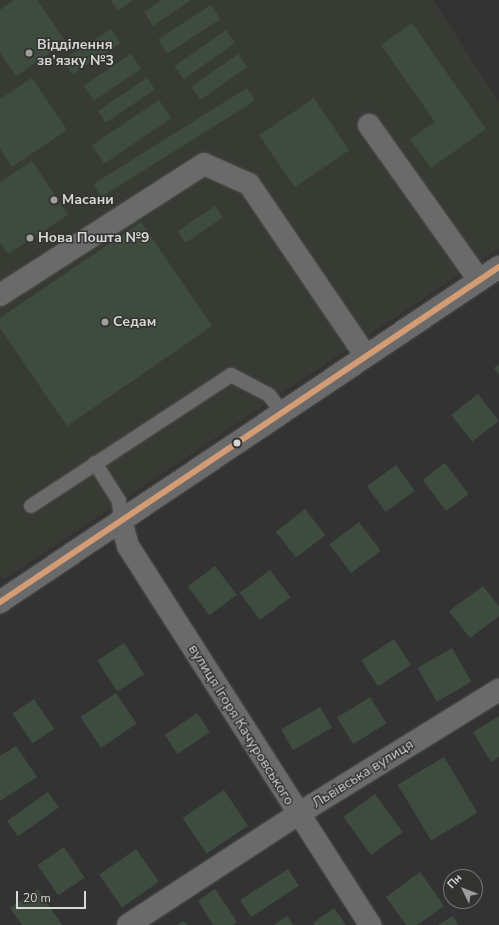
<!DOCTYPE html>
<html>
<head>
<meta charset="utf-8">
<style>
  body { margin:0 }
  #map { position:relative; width:499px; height:925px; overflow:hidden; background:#333; font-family:"Nunito Sans",sans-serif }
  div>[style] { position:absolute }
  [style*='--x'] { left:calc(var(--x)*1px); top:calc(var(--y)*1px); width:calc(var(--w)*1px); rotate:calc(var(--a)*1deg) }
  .built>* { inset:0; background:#383b34 }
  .building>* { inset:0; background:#3e4c40; transform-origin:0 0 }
  .roads { filter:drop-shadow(0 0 1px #505150) drop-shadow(0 0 1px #505150) }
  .service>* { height:14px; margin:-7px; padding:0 7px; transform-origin:7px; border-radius:7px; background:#6a6a6a }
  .minor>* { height:22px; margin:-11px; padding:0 11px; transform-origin:11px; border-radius:11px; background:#6a6a6a }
  .bus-1>* { height:6px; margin:-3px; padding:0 3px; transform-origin:3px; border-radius:3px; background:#d39c74 }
  .dots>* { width:11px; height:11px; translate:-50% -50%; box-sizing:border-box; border:2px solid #333432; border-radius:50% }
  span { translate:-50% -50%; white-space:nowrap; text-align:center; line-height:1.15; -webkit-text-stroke:3px #333432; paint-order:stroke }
  .poi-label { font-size:14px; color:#d7d8d6; font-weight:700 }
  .left { translate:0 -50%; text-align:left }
  .street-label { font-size:14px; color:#d7d8d6 }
  .north { position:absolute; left:443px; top:869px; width:40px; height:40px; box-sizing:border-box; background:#333432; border:1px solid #757674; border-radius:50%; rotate:313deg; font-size:11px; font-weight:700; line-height:16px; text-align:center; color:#d7d8d6 }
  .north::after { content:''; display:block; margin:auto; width:14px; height:18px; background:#9e9e9d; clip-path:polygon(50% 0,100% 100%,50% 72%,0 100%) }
  .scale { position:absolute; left:16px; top:891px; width:70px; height:18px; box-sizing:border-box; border:2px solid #d7d8d6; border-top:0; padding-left:5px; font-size:12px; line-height:14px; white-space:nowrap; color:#d7d8d6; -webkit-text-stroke:3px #333432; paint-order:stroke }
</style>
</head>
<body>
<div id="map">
  <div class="built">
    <i style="clip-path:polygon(0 0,433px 0,499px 102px,499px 248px,5px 579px,0 577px)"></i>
  </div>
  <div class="building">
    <i style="clip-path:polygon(14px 0,37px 0,66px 42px,16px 76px,0 53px,0 10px)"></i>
    <i style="clip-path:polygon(111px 0,133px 0,118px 11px)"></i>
    <i style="clip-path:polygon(162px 0,191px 0,153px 26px,144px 12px)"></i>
    <i style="left:211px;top:5px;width:17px;height:63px;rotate:57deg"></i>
    <i style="clip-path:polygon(412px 23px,486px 129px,431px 168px,410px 139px,435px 122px,381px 45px)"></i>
    <i style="left:111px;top:29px;width:17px;height:57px;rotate:57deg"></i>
    <i style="left:226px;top:30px;width:16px;height:63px;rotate:55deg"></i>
    <i style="left:131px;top:54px;width:18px;height:57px;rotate:56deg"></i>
    <i style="left:238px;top:54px;width:16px;height:57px;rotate:55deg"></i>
    <i style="clip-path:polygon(32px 78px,67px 130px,12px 167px,0 149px,0 99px)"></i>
    <i style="left:147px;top:78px;width:14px;height:59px;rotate:56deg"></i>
    <i style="left:247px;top:88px;width:15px;height:181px;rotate:58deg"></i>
    <i style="left:314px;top:98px;width:63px;height:66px;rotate:56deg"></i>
    <i style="left:159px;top:100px;width:22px;height:81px;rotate:56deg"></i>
    <i style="clip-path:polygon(32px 161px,68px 215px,8px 254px,0 242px,0 182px)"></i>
    <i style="left:215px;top:206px;width:14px;height:45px;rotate:56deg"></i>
    <i style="clip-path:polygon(141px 222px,212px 326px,67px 426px,0 328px,0 318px)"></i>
    <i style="clip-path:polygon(499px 364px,499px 375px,494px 368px)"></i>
    <i style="left:478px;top:394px;width:34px;height:34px;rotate:52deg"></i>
    <i style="left:445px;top:463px;width:39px;height:28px;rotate:53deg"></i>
    <i style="left:396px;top:465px;width:32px;height:36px;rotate:54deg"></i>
    <i style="left:305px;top:509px;width:33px;height:37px;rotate:52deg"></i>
    <i style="left:359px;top:522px;width:36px;height:37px;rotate:53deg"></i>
    <i style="left:215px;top:566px;width:36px;height:34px;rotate:53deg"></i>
    <i style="left:270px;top:570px;width:34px;height:38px;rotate:53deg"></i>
    <i style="clip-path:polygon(483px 586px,499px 606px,499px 616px,470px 638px,449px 611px)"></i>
    <i style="left:394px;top:639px;width:31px;height:39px;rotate:57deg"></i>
    <i style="left:124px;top:643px;width:37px;height:32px;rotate:57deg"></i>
    <i style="left:452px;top:648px;width:39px;height:40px;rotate:60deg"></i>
    <i style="left:116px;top:693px;width:37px;height:43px;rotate:56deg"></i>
    <i style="left:370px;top:697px;width:31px;height:39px;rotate:58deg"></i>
    <i style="left:34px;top:699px;width:36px;height:26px;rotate:56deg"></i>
    <i style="left:320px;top:707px;width:24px;height:45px;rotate:60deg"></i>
    <i style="left:197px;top:713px;width:23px;height:39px;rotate:56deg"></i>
    <i style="clip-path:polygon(499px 716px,499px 757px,491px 762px,473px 732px)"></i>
    <i style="clip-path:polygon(16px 746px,37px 777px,0 801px,0 756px)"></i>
    <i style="left:444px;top:757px;width:65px;height:54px;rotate:59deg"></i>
    <i style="left:224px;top:790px;width:43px;height:50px;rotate:56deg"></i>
    <i style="left:48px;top:792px;width:19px;height:50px;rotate:55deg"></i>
    <i style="left:375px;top:794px;width:47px;height:39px;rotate:54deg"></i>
    <i style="left:64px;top:847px;width:37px;height:32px;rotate:56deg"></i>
    <i style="left:136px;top:849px;width:40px;height:45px;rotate:55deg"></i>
    <i style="left:288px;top:869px;width:20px;height:57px;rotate:57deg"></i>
    <i style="clip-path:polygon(420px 872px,444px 906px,417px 925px,406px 925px,386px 897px)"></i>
    <i style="clip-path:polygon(38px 889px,62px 925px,22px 925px,10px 908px)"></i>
    <i style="clip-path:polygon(215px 889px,237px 922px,233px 925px,213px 925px,198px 901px)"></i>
    <i style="clip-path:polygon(334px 908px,346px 925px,315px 925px,313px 923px)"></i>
    <i style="clip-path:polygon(287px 916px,293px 925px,274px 925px)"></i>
    <i style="clip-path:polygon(453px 916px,458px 925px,438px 925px)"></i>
    <i style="clip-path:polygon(184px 921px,187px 925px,177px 925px)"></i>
  </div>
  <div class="roads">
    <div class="service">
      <i style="--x:95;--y:463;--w:45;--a:57.7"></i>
      <i style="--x:119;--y:501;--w:19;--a:84"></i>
      <i style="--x:31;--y:506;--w:239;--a:-33.2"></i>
      <i style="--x:231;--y:375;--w:43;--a:27.8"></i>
      <i style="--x:269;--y:395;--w:20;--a:53"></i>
    </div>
    <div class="minor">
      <i style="--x:369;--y:125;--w:190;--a:54.6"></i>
      <i style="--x:0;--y:295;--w:242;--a:-32.7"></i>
      <i style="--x:204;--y:164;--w:49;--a:24"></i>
      <i style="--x:249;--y:184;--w:207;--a:55.8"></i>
      <i style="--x:121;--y:520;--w:27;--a:75"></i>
      <i style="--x:128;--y:546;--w:450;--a:57.4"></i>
      <i style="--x:0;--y:602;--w:601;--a:-33.88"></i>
      <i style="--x:128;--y:925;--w:203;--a:-33.1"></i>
      <i style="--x:298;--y:814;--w:236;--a:-31.7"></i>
    </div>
  </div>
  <div class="bus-1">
    <i style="--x:0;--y:602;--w:601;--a:-33.88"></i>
  </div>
  <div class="dots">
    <i style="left:29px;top:53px;background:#9e9e9d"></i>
    <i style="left:54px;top:200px;background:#9e9e9d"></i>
    <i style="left:30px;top:238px;background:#9e9e9d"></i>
    <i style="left:105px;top:322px;background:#9e9e9d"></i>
    <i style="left:237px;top:443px;background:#d7d8d6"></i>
  </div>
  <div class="poi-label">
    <span class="left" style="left:37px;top:53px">Відділення<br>зв’язку №3</span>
    <span class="left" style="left:62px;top:200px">Масани</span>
    <span class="left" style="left:38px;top:238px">Нова Пошта №9</span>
    <span class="left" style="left:113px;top:322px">Седам</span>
  </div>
  <div class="street-label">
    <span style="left:241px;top:725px;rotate:58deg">вулиця Ігоря Качуровського</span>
    <span style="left:363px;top:774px;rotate:-32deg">Львівська вулиця</span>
  </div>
  <div class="north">Пн</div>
  <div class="scale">20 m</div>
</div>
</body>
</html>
